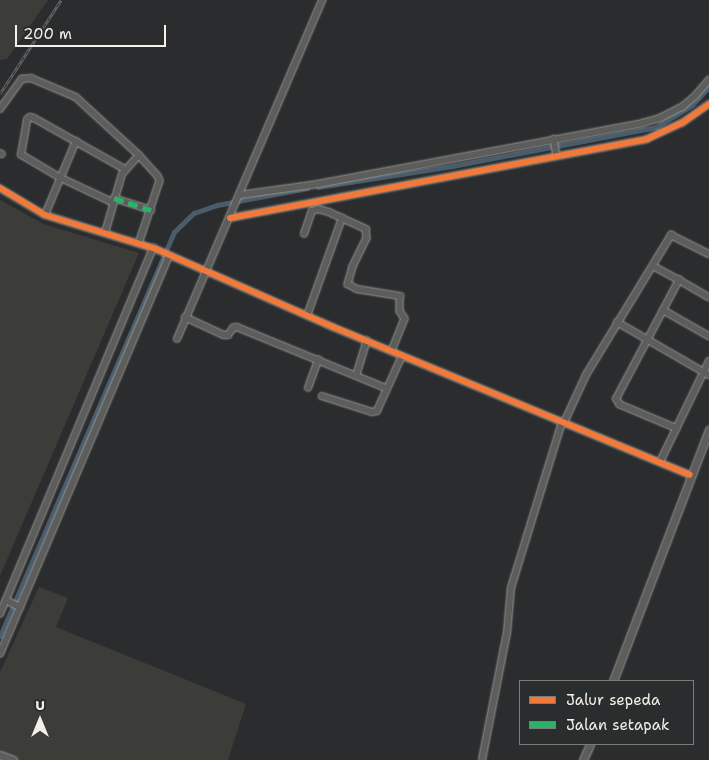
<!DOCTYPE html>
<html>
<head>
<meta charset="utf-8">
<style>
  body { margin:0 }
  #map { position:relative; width:709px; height:760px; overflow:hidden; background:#2b2c2d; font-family:"Shantell Sans",sans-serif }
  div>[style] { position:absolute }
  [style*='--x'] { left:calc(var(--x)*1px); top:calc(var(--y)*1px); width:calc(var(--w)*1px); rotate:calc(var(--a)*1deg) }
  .built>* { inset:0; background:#3c3c38 }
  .canal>* { height:5px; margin:-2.5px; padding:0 2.5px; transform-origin:2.5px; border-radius:2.5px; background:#4a5c6a }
  .roads { filter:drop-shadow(0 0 1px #979796) drop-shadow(0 0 1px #979796) }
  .minor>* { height:5.5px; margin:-2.75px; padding:0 2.75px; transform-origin:2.75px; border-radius:2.75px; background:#5d5d5c }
  .major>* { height:7px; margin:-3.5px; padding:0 3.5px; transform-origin:3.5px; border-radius:3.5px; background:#5d5d5c }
  .rail>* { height:3px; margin-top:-1.5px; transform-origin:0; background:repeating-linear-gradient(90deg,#2a2d2e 0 4px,#646464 0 8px); box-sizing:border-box; border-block:1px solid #646464 }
  .quiet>* { height:5px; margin-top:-2.5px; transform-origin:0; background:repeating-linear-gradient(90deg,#2db169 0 10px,transparent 0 15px) }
  .cycleway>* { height:6px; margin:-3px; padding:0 3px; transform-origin:3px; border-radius:3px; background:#f17a3a }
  span { translate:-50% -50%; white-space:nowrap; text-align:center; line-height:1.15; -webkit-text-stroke:4.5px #2a2d2e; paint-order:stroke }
  .legend { position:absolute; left:519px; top:680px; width:175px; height:65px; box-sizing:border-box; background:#2a2d2e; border:1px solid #7b7b78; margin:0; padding:6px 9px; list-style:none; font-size:15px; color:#f4f1e8 }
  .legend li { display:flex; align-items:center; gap:10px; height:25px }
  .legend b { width:25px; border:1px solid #7b7b78 }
  .north { position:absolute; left:15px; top:695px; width:50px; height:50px; -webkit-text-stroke:4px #2a2d2e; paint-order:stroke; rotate:0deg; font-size:14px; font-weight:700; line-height:20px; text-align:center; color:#f4f1e8 }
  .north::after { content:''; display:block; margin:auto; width:18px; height:22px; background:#f4f1e8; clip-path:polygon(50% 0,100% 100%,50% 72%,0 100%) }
  .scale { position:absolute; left:15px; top:25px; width:151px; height:22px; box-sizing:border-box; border:2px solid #f4f1e8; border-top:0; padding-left:6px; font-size:15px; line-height:18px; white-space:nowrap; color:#f4f1e8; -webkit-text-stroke:4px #2a2d2e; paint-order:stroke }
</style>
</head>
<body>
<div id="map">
  <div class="built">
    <i style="clip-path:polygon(0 0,48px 0,7px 59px,0 60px)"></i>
    <i style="clip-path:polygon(0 200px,44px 224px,139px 253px,0 576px)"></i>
    <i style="clip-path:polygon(39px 587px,68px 598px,56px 627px,246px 704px,228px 760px,0 760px,0 672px)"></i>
  </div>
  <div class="canal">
    <i style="--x:318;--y:187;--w:136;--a:-8.9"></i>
    <i style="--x:452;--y:166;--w:208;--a:-10.8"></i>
    <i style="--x:656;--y:127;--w:42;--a:-31.4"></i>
    <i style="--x:692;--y:105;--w:25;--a:-47"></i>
    <i style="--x:0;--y:636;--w:440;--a:-66.7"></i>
    <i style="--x:174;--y:232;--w:28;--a:-44"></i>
    <i style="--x:194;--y:213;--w:24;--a:-19"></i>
    <i style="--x:217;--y:205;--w:92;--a:-10.7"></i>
  </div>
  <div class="roads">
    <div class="minor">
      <i style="--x:0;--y:109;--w:37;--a:-54"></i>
      <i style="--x:22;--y:79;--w:9;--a:-6"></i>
      <i style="--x:31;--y:78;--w:49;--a:22.9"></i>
      <i style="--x:76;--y:97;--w:86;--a:42.6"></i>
      <i style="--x:139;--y:155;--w:28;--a:48"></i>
      <i style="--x:158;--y:176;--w:5;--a:68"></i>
      <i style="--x:160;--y:181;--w:66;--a:108.4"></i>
      <i style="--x:554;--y:139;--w:17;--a:80"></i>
      <i style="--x:0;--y:153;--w:2;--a:27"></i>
      <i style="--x:0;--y:188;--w:52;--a:31"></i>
      <i style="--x:45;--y:215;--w:116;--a:17"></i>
      <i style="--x:156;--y:249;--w:193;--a:23.8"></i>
      <i style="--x:333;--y:327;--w:386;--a:22.5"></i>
      <i style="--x:240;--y:195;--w:79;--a:-8"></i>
      <i style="--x:318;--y:184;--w:331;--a:-10.6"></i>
      <i style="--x:643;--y:123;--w:18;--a:-16"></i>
      <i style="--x:660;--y:118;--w:25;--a:-27"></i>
      <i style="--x:682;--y:107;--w:17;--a:-40"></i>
      <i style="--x:695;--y:96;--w:21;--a:-49"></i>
      <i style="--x:114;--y:198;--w:39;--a:18"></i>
      <i style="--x:113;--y:203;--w:59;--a:-154.7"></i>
      <i style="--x:60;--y:178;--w:45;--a:-149.5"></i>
      <i style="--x:21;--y:155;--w:36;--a:-80"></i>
      <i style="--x:27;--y:120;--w:4;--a:-45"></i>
      <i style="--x:30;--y:117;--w:4;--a:14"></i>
      <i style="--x:34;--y:118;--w:104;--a:29.3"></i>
      <i style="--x:45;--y:215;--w:80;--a:-67.3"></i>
      <i style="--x:230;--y:218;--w:424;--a:-10.7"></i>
      <i style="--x:647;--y:139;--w:38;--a:-25"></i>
      <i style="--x:682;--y:123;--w:33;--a:-35"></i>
      <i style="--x:105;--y:233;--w:61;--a:-73.9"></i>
      <i style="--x:122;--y:174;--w:25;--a:-48"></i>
      <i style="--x:304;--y:234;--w:24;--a:-71"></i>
      <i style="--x:312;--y:211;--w:6;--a:-18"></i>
      <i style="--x:318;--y:209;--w:11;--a:15"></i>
      <i style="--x:329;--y:212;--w:41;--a:24.7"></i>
      <i style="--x:366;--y:229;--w:9;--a:84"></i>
      <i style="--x:367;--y:238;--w:32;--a:116"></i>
      <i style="--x:353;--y:267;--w:18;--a:106"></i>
      <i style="--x:348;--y:284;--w:10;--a:29"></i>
      <i style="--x:357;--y:289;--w:44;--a:9.2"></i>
      <i style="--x:400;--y:296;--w:15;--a:90"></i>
      <i style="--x:400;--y:311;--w:9;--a:58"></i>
      <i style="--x:405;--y:319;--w:35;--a:112"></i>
      <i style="--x:653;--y:266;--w:30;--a:28"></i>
      <i style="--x:663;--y:310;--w:53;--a:29.5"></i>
      <i style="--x:307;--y:316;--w:104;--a:-70.3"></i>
      <i style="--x:185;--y:317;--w:43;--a:24.8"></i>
      <i style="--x:224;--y:335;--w:4;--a:0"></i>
      <i style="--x:228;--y:335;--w:9;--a:-54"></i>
      <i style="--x:233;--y:328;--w:4;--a:-14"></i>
      <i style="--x:237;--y:327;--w:161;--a:22.3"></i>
      <i style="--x:617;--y:322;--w:106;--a:29.9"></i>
      <i style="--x:177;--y:339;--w:369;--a:-66.8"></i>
      <i style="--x:356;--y:376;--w:37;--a:-73"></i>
      <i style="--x:308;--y:388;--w:30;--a:-70"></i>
      <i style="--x:322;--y:396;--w:52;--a:17.7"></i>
      <i style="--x:372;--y:412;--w:5;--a:-11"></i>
      <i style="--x:377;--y:411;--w:60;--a:-65.6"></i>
      <i style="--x:564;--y:423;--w:53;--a:-65.4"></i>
      <i style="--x:586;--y:375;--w:164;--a:-58.7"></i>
      <i style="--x:671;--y:235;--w:42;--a:26.6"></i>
      <i style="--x:677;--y:429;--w:62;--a:-157.2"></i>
      <i style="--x:620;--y:405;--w:7;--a:-124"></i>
      <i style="--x:616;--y:399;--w:135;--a:-62.1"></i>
      <i style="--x:679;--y:280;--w:34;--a:30"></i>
      <i style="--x:660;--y:462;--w:112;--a:-64.1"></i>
      <i style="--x:6;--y:600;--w:16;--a:27"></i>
      <i style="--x:0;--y:614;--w:397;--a:-67.3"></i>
      <i style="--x:0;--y:654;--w:433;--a:-67"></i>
      <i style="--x:482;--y:760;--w:129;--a:-78.9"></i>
      <i style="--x:507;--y:633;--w:45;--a:-84.9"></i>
      <i style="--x:511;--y:588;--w:174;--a:-72.9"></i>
    </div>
    <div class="major">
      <i style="--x:613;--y:681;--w:269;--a:-69.1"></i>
      <i style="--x:0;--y:755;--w:14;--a:21"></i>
      <i style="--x:583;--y:760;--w:17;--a:-66"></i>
    </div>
  </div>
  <div class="rail">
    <i style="--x:0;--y:94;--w:112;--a:-57"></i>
  </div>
  <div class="quiet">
    <i style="--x:114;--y:198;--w:39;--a:18"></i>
  </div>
  <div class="cycleway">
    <i style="--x:0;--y:188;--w:52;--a:31"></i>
    <i style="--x:45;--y:215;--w:116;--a:17"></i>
    <i style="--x:156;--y:249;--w:193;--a:23.8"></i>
    <i style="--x:333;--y:327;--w:386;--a:22.5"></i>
    <i style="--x:230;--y:218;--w:424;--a:-10.7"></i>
    <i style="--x:647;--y:139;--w:38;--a:-25"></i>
    <i style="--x:682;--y:123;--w:33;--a:-35"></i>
  </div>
  <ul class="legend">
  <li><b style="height:6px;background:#f17a3a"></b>Jalur sepeda</li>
  <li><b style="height:6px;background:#2db169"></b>Jalan setapak</li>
  </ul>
  <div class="north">U</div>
  <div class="scale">200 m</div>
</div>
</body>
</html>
